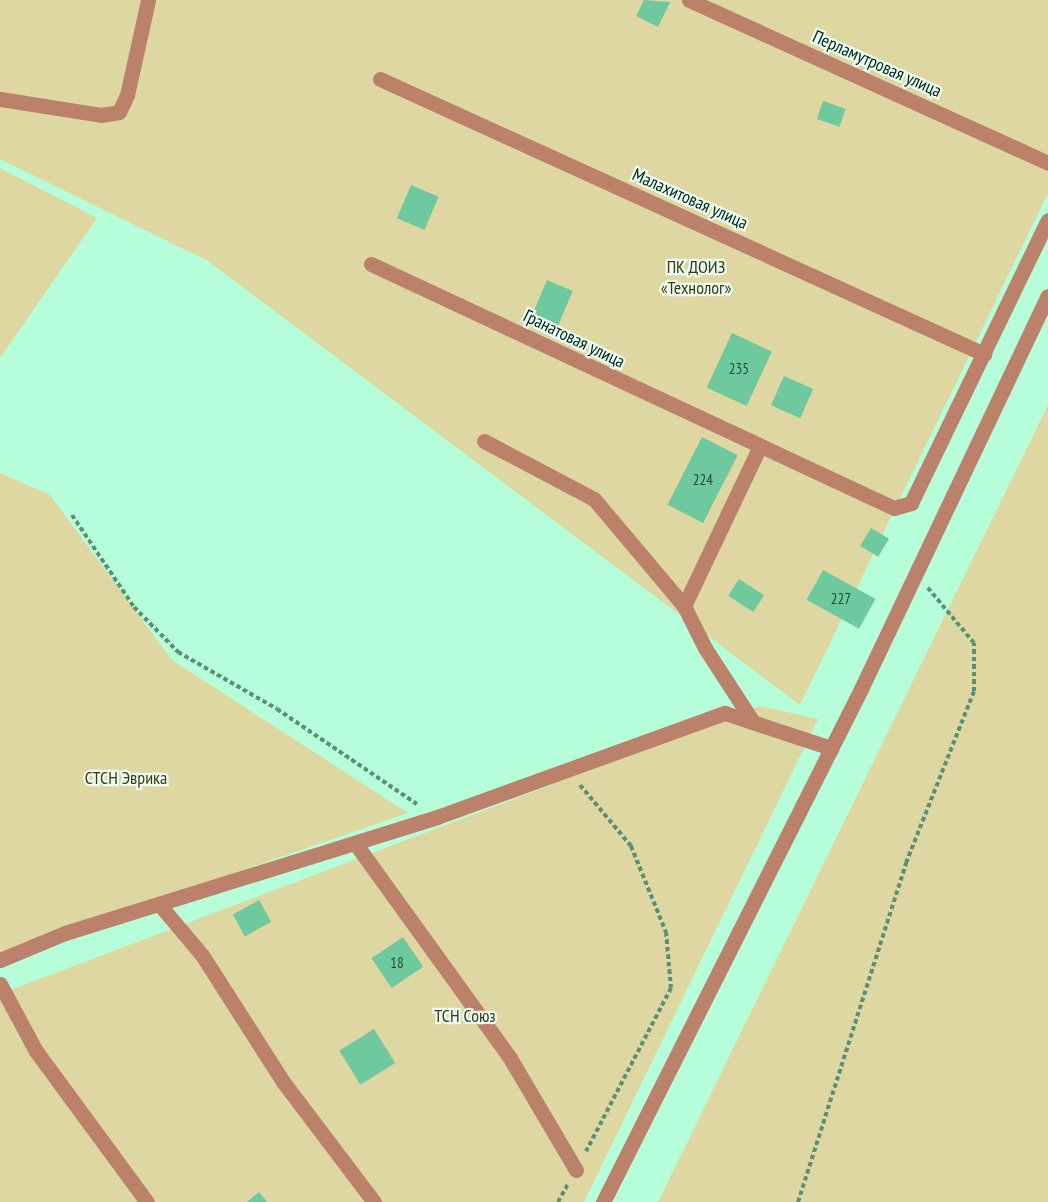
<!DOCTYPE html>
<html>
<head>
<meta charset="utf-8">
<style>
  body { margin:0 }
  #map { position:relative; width:1048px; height:1202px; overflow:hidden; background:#b6fdd9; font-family:"PT Sans Narrow",sans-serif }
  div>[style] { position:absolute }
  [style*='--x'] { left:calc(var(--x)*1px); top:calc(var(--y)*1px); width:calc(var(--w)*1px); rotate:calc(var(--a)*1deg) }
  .green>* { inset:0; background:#ded7a1 }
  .building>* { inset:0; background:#6fc99e; transform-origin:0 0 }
  .path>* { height:4px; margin-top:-2px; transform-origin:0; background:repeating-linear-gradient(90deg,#5b9076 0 4.5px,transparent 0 7.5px) }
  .minor>* { height:15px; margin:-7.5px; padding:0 7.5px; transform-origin:7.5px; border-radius:7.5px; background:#bc816b }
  span { translate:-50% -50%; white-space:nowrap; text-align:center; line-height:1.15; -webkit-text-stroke:4.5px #ebfcf3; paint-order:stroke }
  .number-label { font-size:15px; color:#1c4e37 }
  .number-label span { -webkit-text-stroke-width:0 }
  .street-label { font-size:18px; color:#002515 }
  .park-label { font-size:18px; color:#3e390f }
</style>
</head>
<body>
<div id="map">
  <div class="green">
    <i style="clip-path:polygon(0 0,1048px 0,1048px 193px,800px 705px,208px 261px,0 159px)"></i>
    <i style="clip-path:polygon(0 168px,97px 218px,0 358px)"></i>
    <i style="clip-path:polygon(1048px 405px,1048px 1202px,658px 1202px)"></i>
    <i style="clip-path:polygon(0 473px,50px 495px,172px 660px,408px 813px,0 954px)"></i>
    <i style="clip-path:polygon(760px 706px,818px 719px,584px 1202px,0 1202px,0 994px)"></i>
  </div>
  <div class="building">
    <i style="clip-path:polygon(644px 0,670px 2px,658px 27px,636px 16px)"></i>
    <i style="left:823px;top:101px;width:24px;height:19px;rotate:19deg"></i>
    <i style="left:411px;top:185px;width:30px;height:36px;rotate:23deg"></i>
    <i style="left:547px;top:280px;width:28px;height:41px;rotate:23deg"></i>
    <i style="left:732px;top:333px;width:44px;height:60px;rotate:25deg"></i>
    <i style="left:784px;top:376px;width:32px;height:32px;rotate:24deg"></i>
    <i style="left:702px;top:437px;width:40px;height:76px;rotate:27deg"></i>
    <i style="left:871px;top:528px;width:21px;height:21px;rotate:31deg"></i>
    <i style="left:823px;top:570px;width:60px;height:34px;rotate:29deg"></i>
    <i style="left:739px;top:579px;width:30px;height:20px;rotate:33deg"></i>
    <i style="left:259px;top:900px;width:25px;height:30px;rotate:61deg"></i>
    <i style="left:403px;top:937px;width:36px;height:38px;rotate:56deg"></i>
    <i style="left:374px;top:1029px;width:40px;height:41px;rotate:58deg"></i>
    <i style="clip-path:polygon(259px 1192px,267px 1202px,247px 1202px)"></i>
  </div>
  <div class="path">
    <i style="--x:72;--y:515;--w:111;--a:56"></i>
    <i style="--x:134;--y:607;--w:63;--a:45.6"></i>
    <i style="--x:178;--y:652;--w:114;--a:29.9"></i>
    <i style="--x:277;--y:709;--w:169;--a:34.2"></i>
    <i style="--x:580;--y:785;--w:80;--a:50.1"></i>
    <i style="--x:631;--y:846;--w:93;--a:67.9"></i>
    <i style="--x:666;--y:932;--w:56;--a:84.9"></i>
    <i style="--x:671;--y:988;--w:184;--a:117.5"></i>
    <i style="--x:558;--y:1202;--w:21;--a:-61"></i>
    <i style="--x:798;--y:1202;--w:356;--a:-72.3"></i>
    <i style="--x:906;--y:863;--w:185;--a:-68.4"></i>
    <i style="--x:974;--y:691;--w:48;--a:-90"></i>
    <i style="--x:974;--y:643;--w:72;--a:-129.9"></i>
  </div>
  <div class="minor">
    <i style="--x:689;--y:0;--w:394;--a:24.4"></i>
    <i style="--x:380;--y:79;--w:664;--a:24.48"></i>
    <i style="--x:0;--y:99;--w:102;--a:9"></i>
    <i style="--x:101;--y:115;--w:18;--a:-9"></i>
    <i style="--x:119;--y:112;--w:19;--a:-65"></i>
    <i style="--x:127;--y:95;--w:97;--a:-77.5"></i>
    <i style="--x:371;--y:264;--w:577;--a:25.01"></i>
    <i style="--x:894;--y:508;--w:18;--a:-16"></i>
    <i style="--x:911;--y:503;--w:314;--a:-64.2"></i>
    <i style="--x:484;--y:441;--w:124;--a:27.8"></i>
    <i style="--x:594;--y:499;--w:140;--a:49.9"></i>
    <i style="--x:684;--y:606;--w:47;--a:63.4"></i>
    <i style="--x:705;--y:648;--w:88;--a:57"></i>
    <i style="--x:684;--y:606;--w:177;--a:-64.6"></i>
    <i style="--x:355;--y:843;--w:265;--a:54.2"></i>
    <i style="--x:510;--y:1058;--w:130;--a:59.5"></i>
    <i style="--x:159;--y:904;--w:67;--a:49.9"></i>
    <i style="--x:202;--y:955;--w:152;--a:57.4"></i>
    <i style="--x:284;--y:1083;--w:149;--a:52.9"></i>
    <i style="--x:0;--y:960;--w:70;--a:-22.6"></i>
    <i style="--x:65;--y:933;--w:390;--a:-17.3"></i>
    <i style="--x:437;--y:817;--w:306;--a:-19.9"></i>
    <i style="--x:725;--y:713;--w:112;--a:18.3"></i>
    <i style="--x:0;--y:984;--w:76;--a:61.8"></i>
    <i style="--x:36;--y:1051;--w:187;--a:53.7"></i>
    <i style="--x:603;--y:1202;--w:574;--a:-63.3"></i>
    <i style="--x:861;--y:689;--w:435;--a:-64.6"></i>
  </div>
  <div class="number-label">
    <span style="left:739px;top:369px">235</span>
    <span style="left:703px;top:480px">224</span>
    <span style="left:841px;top:599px">227</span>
    <span style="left:397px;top:963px">18</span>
  </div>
  <div class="street-label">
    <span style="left:877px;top:64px;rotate:24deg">Перламутровая улица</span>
    <span style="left:690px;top:199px;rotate:24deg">Малахитовая улица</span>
    <span style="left:574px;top:339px;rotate:26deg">Гранатовая улица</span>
  </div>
  <div class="park-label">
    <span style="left:696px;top:278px">ПК ДОИЗ<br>«Технолог»</span>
    <span style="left:126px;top:778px">СТСН Эврика</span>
    <span style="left:465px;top:1016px">ТСН Союз</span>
  </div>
</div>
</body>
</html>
